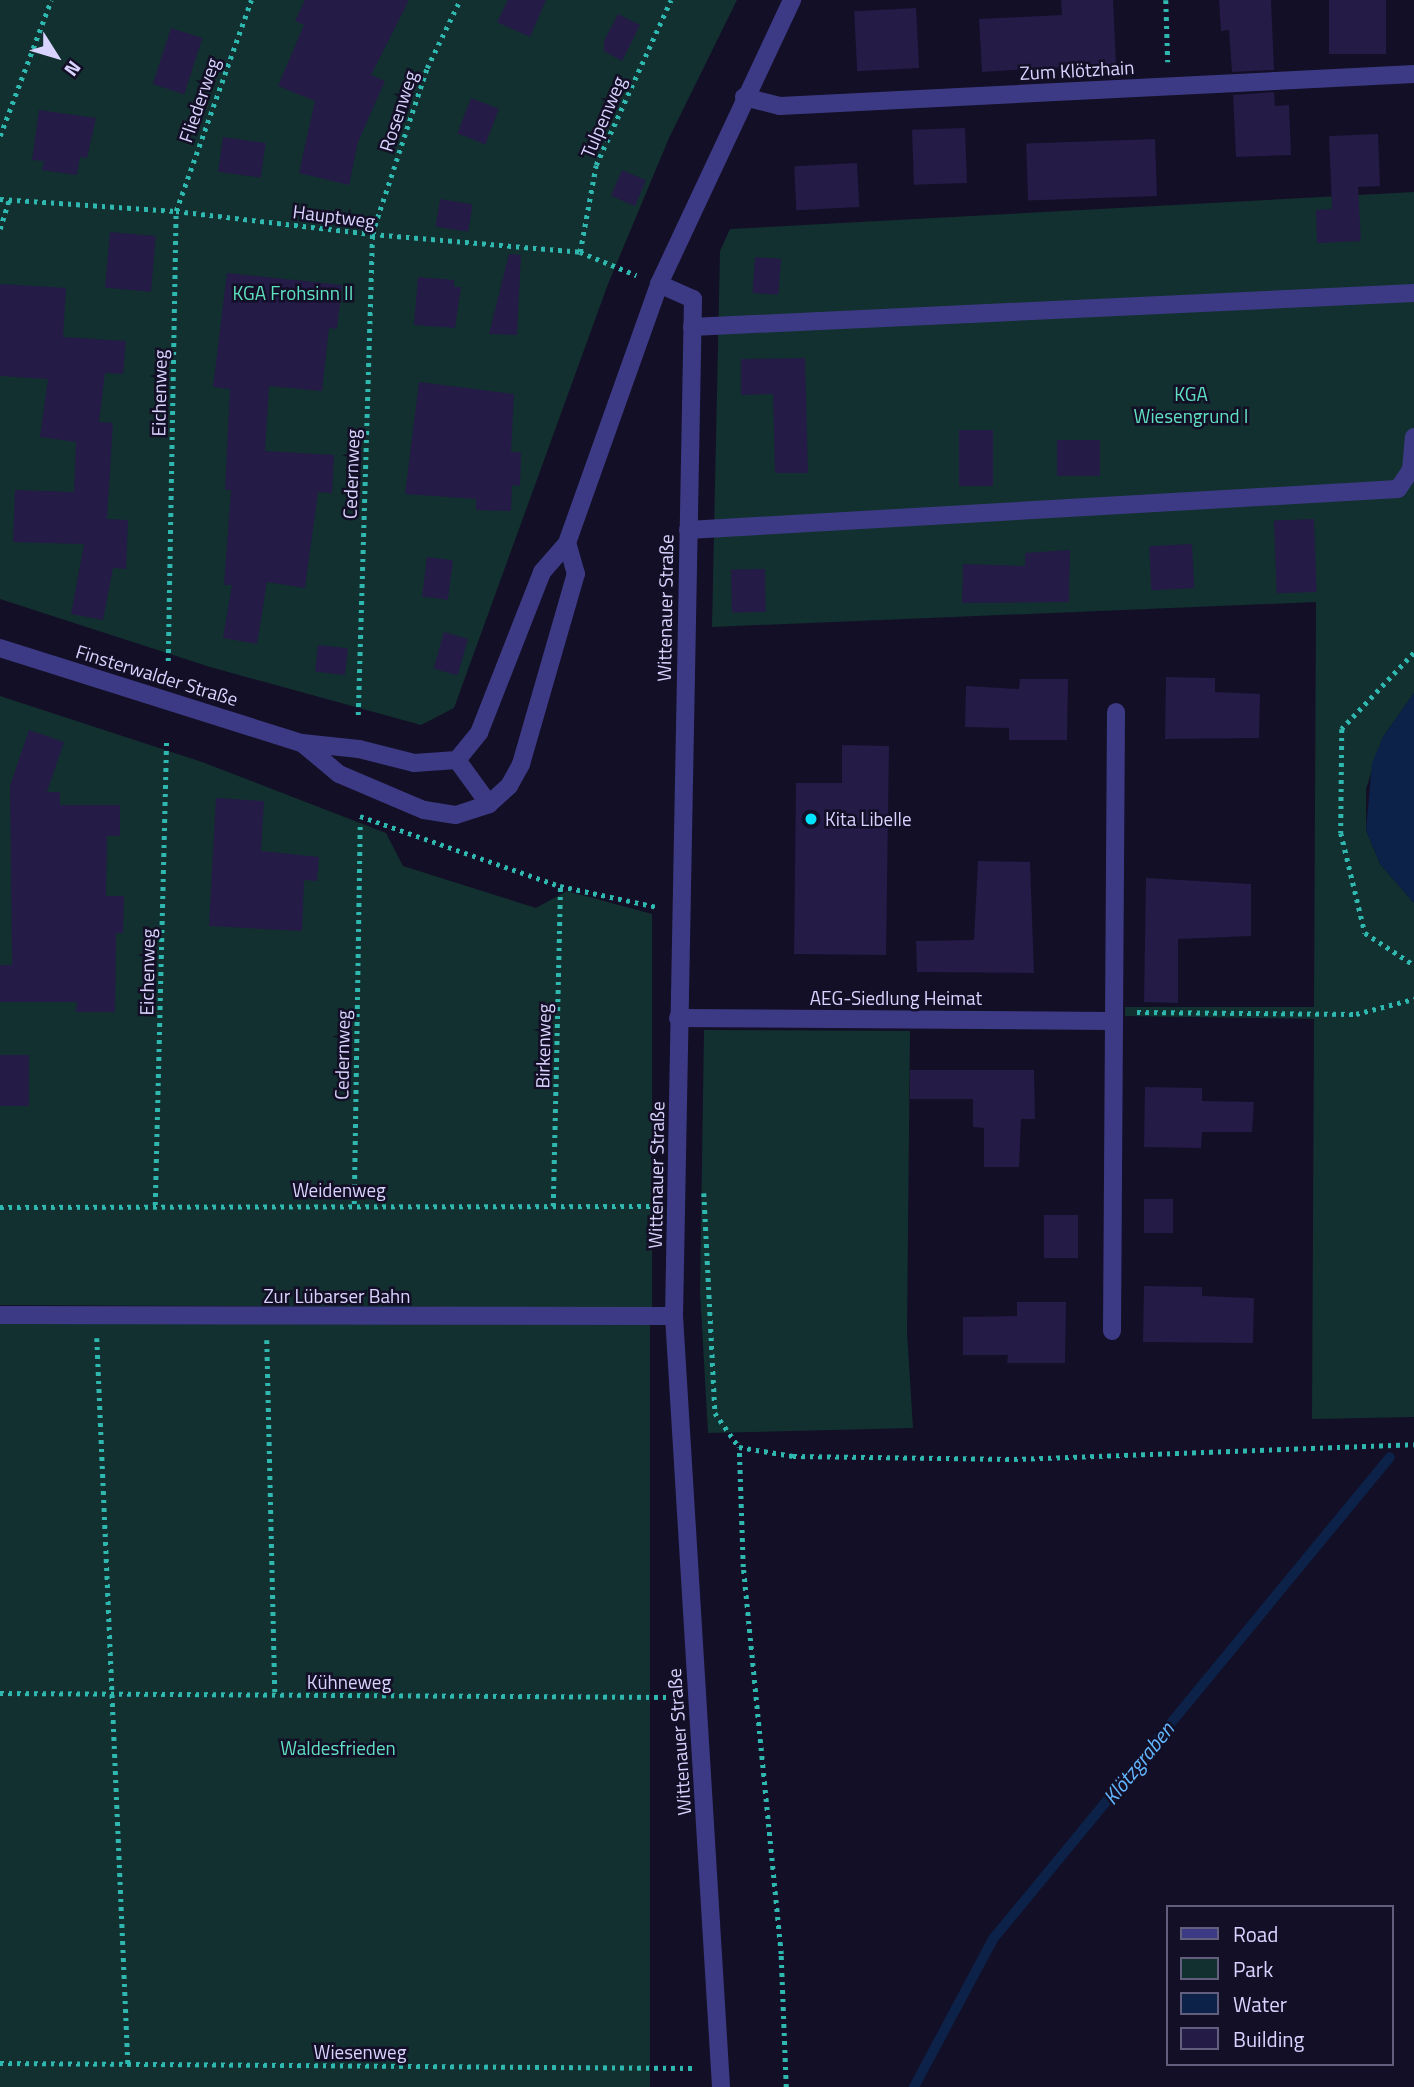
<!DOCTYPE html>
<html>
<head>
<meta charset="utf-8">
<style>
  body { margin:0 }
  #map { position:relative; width:1414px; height:2087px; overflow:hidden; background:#130f26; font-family:"Titillium Web",sans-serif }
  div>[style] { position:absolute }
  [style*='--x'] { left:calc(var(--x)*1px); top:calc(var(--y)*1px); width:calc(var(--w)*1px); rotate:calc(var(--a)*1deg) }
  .green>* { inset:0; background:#12302f; transform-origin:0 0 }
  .water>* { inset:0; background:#0c2248 }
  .stream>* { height:10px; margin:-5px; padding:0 5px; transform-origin:5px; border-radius:5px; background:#0c2248 }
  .building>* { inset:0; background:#241b47; transform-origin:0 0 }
  .path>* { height:4.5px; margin-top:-2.25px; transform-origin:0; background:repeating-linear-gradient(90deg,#2fb8b0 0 3.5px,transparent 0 8.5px) }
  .service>* { height:18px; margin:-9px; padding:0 9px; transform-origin:9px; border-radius:9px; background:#3d3a85 }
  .minor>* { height:18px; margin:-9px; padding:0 9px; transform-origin:9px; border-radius:9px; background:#3d3a85 }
  .tertiary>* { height:18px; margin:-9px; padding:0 9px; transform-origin:9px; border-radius:9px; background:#3d3a85 }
  .dots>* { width:19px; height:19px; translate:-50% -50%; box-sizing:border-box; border:4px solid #130f26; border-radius:50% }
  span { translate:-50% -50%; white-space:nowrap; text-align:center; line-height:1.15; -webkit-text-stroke:5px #130f26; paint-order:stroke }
  .street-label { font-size:19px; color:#d9d4ff }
  .park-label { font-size:19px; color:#5fe0c0 }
  .poi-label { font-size:19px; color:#d9d4ff }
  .left { translate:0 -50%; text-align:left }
  .water-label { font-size:21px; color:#62b6ff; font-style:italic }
  .legend { position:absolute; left:1166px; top:1905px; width:228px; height:161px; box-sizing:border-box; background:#130f26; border:2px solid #625e7d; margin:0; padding:9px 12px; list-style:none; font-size:21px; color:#d9d4ff }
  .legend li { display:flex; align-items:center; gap:14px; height:35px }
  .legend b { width:35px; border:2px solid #625e7d }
  .north { position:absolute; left:21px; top:21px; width:70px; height:70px; -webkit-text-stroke:5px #130f26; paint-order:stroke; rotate:127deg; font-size:19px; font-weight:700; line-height:28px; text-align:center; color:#d9d4ff }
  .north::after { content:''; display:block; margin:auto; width:24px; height:32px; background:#d9d4ff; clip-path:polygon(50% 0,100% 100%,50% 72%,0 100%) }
</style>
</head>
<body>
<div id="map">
  <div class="green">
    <i style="clip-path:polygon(0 0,737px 0,669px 138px,608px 284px,454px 708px,421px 725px,210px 667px,0 599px)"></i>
    <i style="clip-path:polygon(1414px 192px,1414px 693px,1383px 737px,1366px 789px,1366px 830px,1380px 864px,1414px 903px,1414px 1417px,1312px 1419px,1314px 1019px,1125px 1016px,1125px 1007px,1314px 1007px,1316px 602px,712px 627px,720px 251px,730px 229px)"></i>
    <i style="clip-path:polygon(0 696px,202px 762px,386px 833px,403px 866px,536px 908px,567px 891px,652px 914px,652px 1308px,0 1305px)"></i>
    <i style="clip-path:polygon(704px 1030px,910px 1031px,907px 1332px,913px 1428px,708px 1433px,700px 1292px)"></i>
    <i style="left:0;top:1323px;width:650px;height:764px"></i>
  </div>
  <div class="water">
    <i style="clip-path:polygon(1414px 693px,1414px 903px,1380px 864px,1366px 830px,1372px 763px,1383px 737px)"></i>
  </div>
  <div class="stream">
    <i style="--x:914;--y:2087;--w:168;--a:-61.9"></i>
    <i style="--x:993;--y:1939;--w:624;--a:-50.52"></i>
  </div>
  <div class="building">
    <i style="clip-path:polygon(305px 0,409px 0,371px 75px,385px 81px,358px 142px,349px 185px,299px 173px,315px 101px,278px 86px,304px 25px,295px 21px)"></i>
    <i style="clip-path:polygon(508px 0,546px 0,530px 37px,497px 22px)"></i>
    <i style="clip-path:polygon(1061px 0,1113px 0,1116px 64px,982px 72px,979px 19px,1062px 15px)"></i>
    <i style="clip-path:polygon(1219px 0,1271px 0,1274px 70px,1232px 72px,1229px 30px,1221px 31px)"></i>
    <i style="left:1329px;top:0;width:57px;height:54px"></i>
    <i style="left:916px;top:8px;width:60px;height:62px;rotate:87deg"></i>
    <i style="clip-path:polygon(618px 14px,640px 25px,622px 61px,604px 51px,604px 41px)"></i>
    <i style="left:171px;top:28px;width:33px;height:59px;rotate:18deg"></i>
    <i style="clip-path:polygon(1274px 92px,1275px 106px,1289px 105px,1291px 155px,1236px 157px,1233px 95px)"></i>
    <i style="left:471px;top:98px;width:30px;height:38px;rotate:21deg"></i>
    <i style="clip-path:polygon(39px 110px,96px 118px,87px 158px,80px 157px,77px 175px,42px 170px,44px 161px,32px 160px)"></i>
    <i style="left:965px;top:128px;width:55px;height:53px;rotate:88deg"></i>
    <i style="clip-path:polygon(1378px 134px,1380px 186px,1358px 187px,1361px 241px,1317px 243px,1316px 210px,1332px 209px,1329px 136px)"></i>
    <i style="left:223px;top:137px;width:43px;height:35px;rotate:8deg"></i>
    <i style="left:1155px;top:139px;width:57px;height:129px;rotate:88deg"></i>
    <i style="left:857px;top:163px;width:44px;height:63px;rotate:87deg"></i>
    <i style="left:622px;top:170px;width:26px;height:28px;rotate:23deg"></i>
    <i style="left:440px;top:199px;width:33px;height:28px;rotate:9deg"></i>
    <i style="left:110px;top:232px;width:46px;height:56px;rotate:5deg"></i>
    <i style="clip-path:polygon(509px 254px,521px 255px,517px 335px,489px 334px)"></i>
    <i style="left:755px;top:257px;width:26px;height:36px;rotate:4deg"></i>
    <i style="clip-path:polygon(227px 273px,342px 285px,337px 329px,329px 328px,322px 391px,269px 386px,265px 451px,334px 455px,332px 493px,318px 492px,305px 588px,267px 582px,257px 644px,223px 638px,232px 585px,224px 585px,231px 490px,225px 490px,230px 389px,213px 387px)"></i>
    <i style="clip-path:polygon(418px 277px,454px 280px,454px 287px,461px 287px,455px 328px,414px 325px)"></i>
    <i style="clip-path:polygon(0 284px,66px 288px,63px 337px,126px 341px,123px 374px,105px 373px,99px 422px,113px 423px,107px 519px,128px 520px,126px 569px,113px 568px,103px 620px,71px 614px,84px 544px,13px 542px,15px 490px,74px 492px,76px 442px,40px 437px,48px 379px,0 376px)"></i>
    <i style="clip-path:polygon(805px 358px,808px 473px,775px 473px,773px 394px,741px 395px,741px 359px)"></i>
    <i style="clip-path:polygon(419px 382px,514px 394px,511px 452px,521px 452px,520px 486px,512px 485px,511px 511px,476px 510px,476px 499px,405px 494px)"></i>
    <i style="left:959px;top:430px;width:34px;height:56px"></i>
    <i style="left:1057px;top:440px;width:43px;height:36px"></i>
    <i style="left:1314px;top:519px;width:73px;height:40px;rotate:88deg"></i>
    <i style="left:1192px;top:544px;width:44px;height:43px;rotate:87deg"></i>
    <i style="clip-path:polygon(1070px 550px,1069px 602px,962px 603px,963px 564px,1025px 566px,1025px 553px)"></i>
    <i style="left:427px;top:557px;width:26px;height:40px;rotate:7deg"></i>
    <i style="left:765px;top:569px;width:43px;height:34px;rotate:89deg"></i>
    <i style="left:444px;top:632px;width:25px;height:38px;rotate:16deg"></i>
    <i style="left:318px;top:645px;width:30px;height:27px;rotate:6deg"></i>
    <i style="clip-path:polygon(1166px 677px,1215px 678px,1215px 692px,1260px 694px,1259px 738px,1165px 739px)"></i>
    <i style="clip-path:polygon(1020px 679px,1068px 679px,1067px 740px,1009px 740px,1009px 728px,965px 727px,966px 686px,1019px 689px)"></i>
    <i style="clip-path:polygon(29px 730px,64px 742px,47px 792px,60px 792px,60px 805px,120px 805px,120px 836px,107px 836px,106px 896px,124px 896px,123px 933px,116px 933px,115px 1012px,76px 1012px,77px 1002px,0 1002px,0 965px,12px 965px,10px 786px)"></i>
    <i style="clip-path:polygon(842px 745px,889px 746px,886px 955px,794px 954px,796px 783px,842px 783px)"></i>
    <i style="clip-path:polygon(216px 798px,264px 801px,261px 851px,319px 857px,317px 881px,304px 880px,302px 931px,209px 926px)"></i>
    <i style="clip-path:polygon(978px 861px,1030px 862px,1034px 973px,917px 972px,916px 941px,974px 940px)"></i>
    <i style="clip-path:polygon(1146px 878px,1251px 884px,1251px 936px,1178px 939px,1178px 1003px,1144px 1002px)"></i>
    <i style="left:0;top:1055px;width:29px;height:51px"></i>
    <i style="clip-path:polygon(910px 1070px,1034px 1070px,1035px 1119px,1021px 1119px,1019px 1167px,984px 1167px,984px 1128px,973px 1127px,973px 1099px,910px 1099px)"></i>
    <i style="clip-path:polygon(1145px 1087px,1202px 1088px,1202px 1101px,1254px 1102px,1252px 1132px,1202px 1132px,1201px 1148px,1144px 1147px)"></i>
    <i style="left:1144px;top:1199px;width:29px;height:34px"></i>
    <i style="left:1044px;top:1215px;width:34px;height:43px"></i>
    <i style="clip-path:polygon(1144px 1286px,1202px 1287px,1202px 1296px,1254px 1298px,1253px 1343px,1143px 1342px)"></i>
    <i style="clip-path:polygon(1017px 1302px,1066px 1302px,1065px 1363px,1007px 1363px,1008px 1355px,963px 1355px,963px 1317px,1017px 1316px)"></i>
  </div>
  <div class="path">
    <i style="--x:1166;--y:0;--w:62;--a:88.2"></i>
    <i style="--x:0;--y:136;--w:145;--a:-69.4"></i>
    <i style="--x:0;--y:199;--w:176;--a:3.9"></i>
    <i style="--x:176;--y:211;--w:197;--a:6.7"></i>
    <i style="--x:372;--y:234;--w:209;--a:4.9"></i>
    <i style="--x:580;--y:252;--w:61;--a:22.3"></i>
    <i style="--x:0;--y:229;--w:30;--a:-73"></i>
    <i style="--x:580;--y:252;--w:88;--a:-79.6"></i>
    <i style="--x:596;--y:165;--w:181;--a:-65.6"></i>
    <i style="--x:1414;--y:653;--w:105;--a:133.5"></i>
    <i style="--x:1342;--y:729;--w:104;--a:90.6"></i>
    <i style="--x:1341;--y:833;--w:103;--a:76.5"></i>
    <i style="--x:1365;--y:933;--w:59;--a:33.1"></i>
    <i style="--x:168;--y:661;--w:450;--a:-89"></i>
    <i style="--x:176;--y:211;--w:224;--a:-70.4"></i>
    <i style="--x:358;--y:715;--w:481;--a:-88.3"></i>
    <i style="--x:372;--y:234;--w:175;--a:-71.7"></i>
    <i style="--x:427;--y:68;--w:76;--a:-64.1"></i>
    <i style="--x:360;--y:816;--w:212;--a:19.3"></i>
    <i style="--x:560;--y:886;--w:99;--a:12.2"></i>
    <i style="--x:1137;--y:1012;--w:219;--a:0.5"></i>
    <i style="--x:1356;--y:1014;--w:60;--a:-14.5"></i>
    <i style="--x:704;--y:1193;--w:220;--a:87.1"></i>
    <i style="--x:715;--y:1413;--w:42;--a:54.8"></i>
    <i style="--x:354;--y:1204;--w:381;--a:-89.1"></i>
    <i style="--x:155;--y:1205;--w:465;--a:-88.6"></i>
    <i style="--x:553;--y:1206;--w:320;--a:-88.7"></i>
    <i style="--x:0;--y:1207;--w:652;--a:-0.09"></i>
    <i style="--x:97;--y:1338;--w:727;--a:87.55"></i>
    <i style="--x:267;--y:1340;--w:356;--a:88.7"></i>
    <i style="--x:0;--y:1693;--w:672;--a:0.34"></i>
    <i style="--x:0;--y:2063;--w:696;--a:0.41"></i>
    <i style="--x:786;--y:2087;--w:133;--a:-92.2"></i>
    <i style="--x:781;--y:1954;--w:389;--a:-95.6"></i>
    <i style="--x:743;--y:1567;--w:120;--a:-91.9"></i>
    <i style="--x:739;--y:1447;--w:55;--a:9.5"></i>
    <i style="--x:793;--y:1456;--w:221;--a:0.8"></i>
    <i style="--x:1014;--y:1459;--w:400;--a:-2.1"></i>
  </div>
  <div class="service">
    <i style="--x:692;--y:327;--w:723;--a:-2.7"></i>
    <i style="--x:688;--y:530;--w:711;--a:-3.3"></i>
    <i style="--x:1398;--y:489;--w:23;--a:-56"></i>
    <i style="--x:1411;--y:470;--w:33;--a:-85"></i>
  </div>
  <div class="minor">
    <i style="--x:744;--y:97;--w:37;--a:14"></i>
    <i style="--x:780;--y:106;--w:635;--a:-2.89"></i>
    <i style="--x:659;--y:284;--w:37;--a:24"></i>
    <i style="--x:693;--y:299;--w:1017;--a:91.07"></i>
    <i style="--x:674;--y:1316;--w:772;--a:86.51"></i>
    <i style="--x:678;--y:1018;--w:436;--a:0.4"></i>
    <i style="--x:0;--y:1315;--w:674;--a:0.09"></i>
    <i style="--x:1112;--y:1331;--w:619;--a:-89.63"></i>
  </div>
  <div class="tertiary">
    <i style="--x:0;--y:648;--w:317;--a:17.5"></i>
    <i style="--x:302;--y:743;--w:57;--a:6"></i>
    <i style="--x:359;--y:749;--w:57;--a:14.3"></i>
    <i style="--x:414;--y:763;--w:43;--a:-4"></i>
    <i style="--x:302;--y:743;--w:48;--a:40"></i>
    <i style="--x:339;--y:774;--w:92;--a:23"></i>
    <i style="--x:424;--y:810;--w:32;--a:9"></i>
    <i style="--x:456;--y:815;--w:35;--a:-18"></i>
    <i style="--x:489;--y:804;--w:27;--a:-42"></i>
    <i style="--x:509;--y:786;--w:25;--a:-61"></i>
    <i style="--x:521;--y:764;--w:198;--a:-73.9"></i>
    <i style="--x:576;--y:574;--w:32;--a:-106"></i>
    <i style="--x:457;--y:760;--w:35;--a:-51"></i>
    <i style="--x:479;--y:733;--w:173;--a:-68.6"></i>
    <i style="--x:542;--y:572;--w:38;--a:-49"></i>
    <i style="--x:567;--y:543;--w:275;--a:-70.4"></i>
    <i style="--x:659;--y:284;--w:314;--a:-64.9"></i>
    <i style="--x:457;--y:760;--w:54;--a:54"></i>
  </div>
  <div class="dots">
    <i style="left:811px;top:819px;background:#00e5ff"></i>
  </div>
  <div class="street-label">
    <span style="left:1077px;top:70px;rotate:-3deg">Zum Klötzhain</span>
    <span style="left:199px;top:100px;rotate:-71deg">Fliederweg</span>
    <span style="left:398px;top:111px;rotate:-72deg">Rosenweg</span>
    <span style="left:603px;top:117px;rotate:-67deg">Tulpenweg</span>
    <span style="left:334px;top:216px;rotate:7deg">Hauptweg</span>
    <span style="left:159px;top:393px;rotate:-89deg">Eichenweg</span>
    <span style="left:351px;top:474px;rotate:-88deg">Cedernweg</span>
    <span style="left:665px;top:608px;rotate:-89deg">Wittenauer Straße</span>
    <span style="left:157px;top:675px;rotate:17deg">Finsterwalder Straße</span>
    <span style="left:147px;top:972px;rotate:-89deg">Eichenweg</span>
    <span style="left:896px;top:998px">AEG-Siedlung Heimat</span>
    <span style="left:543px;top:1046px;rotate:-89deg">Birkenweg</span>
    <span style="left:342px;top:1055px;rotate:-89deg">Cedernweg</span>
    <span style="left:656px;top:1175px;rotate:-89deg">Wittenauer Straße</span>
    <span style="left:339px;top:1190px">Weidenweg</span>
    <span style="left:337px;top:1296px">Zur Lübarser Bahn</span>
    <span style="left:349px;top:1682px">Kühneweg</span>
    <span style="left:679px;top:1742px;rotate:-94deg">Wittenauer Straße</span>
    <span style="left:360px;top:2052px">Wiesenweg</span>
  </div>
  <div class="park-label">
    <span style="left:293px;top:293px">KGA Frohsinn II</span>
    <span style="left:1191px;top:405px">KGA<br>Wiesengrund I</span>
    <span style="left:338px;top:1748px">Waldesfrieden</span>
  </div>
  <div class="poi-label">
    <span class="left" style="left:825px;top:819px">Kita Libelle</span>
  </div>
  <div class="water-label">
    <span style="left:1138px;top:1763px;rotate:-51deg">Klötzgraben</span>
  </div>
  <ul class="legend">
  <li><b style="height:9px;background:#3d3a85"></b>Road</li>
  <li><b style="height:19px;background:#12302f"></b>Park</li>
  <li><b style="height:19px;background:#0c2248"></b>Water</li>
  <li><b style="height:19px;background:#241b47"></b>Building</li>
  </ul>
  <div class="north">N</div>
</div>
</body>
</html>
